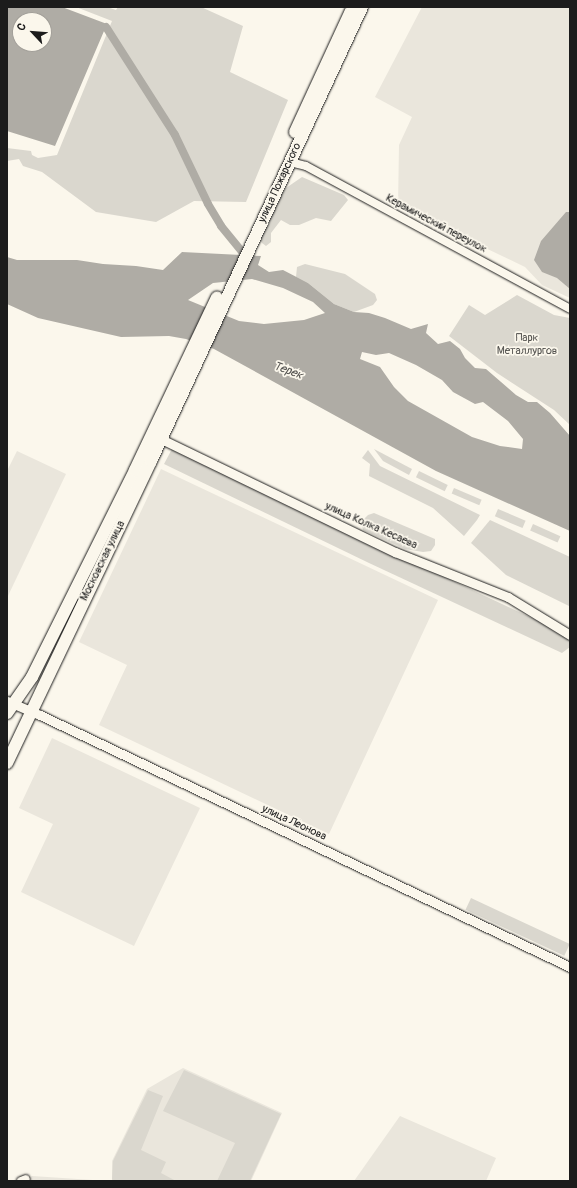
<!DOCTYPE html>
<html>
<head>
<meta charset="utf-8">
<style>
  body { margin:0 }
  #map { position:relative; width:577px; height:1188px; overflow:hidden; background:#fbf7ec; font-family:Pangolin,sans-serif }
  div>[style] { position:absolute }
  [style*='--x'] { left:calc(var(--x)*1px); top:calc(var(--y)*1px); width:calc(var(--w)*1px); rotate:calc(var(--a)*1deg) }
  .built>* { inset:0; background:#eae6dc }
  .green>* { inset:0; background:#dad7ce; transform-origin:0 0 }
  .water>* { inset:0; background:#afaca5 }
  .canal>* { height:8px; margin:-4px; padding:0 4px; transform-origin:4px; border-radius:4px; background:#afaca5 }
  .roads { filter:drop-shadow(0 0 1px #1c1c1c) drop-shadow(0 0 1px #1c1c1c) }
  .minor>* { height:8px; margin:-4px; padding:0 4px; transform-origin:4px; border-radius:4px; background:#fbf7ec }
  .tertiary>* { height:9px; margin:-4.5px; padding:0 4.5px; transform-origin:4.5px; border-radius:4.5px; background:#fbf7ec }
  .primary>* { height:12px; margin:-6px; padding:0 6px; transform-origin:6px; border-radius:6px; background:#fbf7ec }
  span { translate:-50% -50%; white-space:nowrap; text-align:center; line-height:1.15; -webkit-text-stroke:3.5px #fbf7ec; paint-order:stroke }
  .street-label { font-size:11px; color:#1c1c1c }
  .park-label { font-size:11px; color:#555451 }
  .water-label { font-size:12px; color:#575653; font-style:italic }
  .frame { position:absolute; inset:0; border:8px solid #1c1c1c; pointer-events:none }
  .north { position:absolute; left:12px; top:12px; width:40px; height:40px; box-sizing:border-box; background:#fbf7ec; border:1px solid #a29f99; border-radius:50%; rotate:296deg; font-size:11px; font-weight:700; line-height:16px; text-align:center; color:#1c1c1c }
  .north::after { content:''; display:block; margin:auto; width:14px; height:18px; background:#1c1c1c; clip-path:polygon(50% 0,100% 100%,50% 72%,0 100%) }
</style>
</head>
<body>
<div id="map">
  <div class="built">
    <i style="clip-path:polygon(422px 7px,570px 7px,570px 298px,542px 285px,525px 267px,398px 206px,399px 145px,412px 117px,375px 97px)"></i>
    <i style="clip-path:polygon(17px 451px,66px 474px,7px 598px,7px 471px)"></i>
    <i style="clip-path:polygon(161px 469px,438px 600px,329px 834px,99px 725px,127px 665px,79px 642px)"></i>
    <i style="clip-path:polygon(52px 738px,200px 808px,134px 946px,21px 892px,53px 824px,19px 808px)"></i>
    <i style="clip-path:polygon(183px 1068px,282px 1113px,251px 1181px,112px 1181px,112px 1161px,147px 1089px)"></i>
    <i style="clip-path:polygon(400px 1116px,496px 1158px,486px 1181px,354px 1181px)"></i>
    <i style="clip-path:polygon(32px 1176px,108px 1181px,24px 1181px)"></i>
  </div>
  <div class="green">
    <i style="clip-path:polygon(76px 7px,107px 7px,116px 10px,118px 7px,201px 7px,243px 26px,230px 72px,288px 100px,246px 202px,194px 201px,156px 222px,96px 212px,42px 172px,23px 166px,19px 159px,7px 161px,7px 148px,31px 151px,32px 155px,38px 158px,57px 155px,112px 21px)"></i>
    <i style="clip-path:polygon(302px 177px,344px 195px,348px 200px,331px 221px,316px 218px,299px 225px,290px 225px,281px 220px,271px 233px,271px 242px,266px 246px,262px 243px,260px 239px,279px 198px,286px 188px)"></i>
    <i style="clip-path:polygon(305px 264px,345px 274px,375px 294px,377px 300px,373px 305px,354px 312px,334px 304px,308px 283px,296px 277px,297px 267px)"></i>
    <i style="clip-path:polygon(517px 295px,554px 315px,570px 318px,570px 425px,554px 410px,497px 373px,449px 336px,469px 305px,485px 315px)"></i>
    <i style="clip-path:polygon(172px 449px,570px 636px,570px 647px,562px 653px,369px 563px,164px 464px)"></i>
    <i style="clip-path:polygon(374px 449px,412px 469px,409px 475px,383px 461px)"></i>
    <i style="clip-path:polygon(368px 450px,380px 466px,480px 515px,477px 520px,464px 536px,433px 508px,369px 476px,370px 464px,362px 458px)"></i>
    <i style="left:419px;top:471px;width:32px;height:7px;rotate:26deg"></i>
    <i style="left:454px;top:488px;width:30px;height:6px;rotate:23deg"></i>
    <i style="left:498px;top:509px;width:30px;height:8px;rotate:23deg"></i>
    <i style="clip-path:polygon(374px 513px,435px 539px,435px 545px,431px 551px,423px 552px,405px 549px,363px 530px,362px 526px,364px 519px,368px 515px)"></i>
    <i style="clip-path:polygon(490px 520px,570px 557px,569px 606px,506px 575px,471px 543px)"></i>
    <i style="left:533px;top:524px;width:30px;height:7px;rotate:24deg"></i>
    <i style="left:471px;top:898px;width:109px;height:13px;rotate:25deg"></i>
    <i style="clip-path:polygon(184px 1070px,281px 1114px,250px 1181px,217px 1181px,235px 1143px,163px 1111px)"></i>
    <i style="clip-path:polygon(148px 1090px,163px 1096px,141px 1150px,166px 1162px,161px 1173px,176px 1181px,113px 1181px,112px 1179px,113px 1161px)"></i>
  </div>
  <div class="water">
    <i style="clip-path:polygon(evenodd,7px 7px,62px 7px,107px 24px,55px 146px,7px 131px,7px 7px,20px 20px,44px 20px,44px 44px,20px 44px,20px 20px)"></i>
    <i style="clip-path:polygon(566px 212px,570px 212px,570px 289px,557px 278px,542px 272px,534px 260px,541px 241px)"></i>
    <i style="clip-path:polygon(evenodd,182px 252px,261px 256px,258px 265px,269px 272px,283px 270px,308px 283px,334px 304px,354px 312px,369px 313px,385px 318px,411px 329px,428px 324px,426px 333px,438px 344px,450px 341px,460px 349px,465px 358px,475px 368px,486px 369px,516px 395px,528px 402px,537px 402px,550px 413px,570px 436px,570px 531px,436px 471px,214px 349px,186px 339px,169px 336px,121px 337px,38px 318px,7px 304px,7px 257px,17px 260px,77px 260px,103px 264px,136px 266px,163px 270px,182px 252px,252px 279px,283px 288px,313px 302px,325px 313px,304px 320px,264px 324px,239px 321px,188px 300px,213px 283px,252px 279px,182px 252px,362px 352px,376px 355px,389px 353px,416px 365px,442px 380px,453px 392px,475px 404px,483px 402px,508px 421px,523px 439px,522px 449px,500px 446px,472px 437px,408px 401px,394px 387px,380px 367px,360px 359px,362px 352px)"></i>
  </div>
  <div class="canal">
    <i style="--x:106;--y:27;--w:128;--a:57.4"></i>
    <i style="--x:175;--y:135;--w:76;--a:64.4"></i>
    <i style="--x:208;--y:204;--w:26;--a:59"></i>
    <i style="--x:221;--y:226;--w:43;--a:50.7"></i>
  </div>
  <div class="roads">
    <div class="minor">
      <i style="--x:290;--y:162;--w:16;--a:14"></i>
      <i style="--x:306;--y:166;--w:300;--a:28.4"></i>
      <i style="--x:21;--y:1181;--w:5;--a:-22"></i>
    </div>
    <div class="tertiary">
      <i style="--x:161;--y:439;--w:260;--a:25.8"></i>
      <i style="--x:395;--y:552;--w:122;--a:21.7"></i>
      <i style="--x:508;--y:597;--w:73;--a:31.5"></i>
      <i style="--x:7;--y:701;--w:36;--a:23"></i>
      <i style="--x:40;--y:715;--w:587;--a:25.43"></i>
    </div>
    <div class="primary">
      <i style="--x:295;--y:132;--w:133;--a:-65.2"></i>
      <i style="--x:7;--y:713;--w:44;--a:-55.2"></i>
      <i style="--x:32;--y:677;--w:231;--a:-63.5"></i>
      <i style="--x:135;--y:470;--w:191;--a:-64.6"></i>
      <i style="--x:7;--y:763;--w:335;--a:-64.5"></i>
      <i style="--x:151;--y:461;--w:501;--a:-65.07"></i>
    </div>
  </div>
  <div class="street-label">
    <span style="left:280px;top:183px;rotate:-65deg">улица Пожарского</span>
    <span style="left:436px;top:224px;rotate:28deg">Керамический переулок</span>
    <span style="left:371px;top:526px;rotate:24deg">улица Колка Кесаева</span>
    <span style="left:103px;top:561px;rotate:-64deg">Московская улица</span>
    <span style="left:294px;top:823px;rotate:25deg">улица Леонова</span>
  </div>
  <div class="park-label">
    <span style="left:527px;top:345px">Парк<br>Металлургов</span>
  </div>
  <div class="water-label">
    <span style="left:288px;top:371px;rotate:20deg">Терек</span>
  </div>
  <div class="frame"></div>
  <div class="north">С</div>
</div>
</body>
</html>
